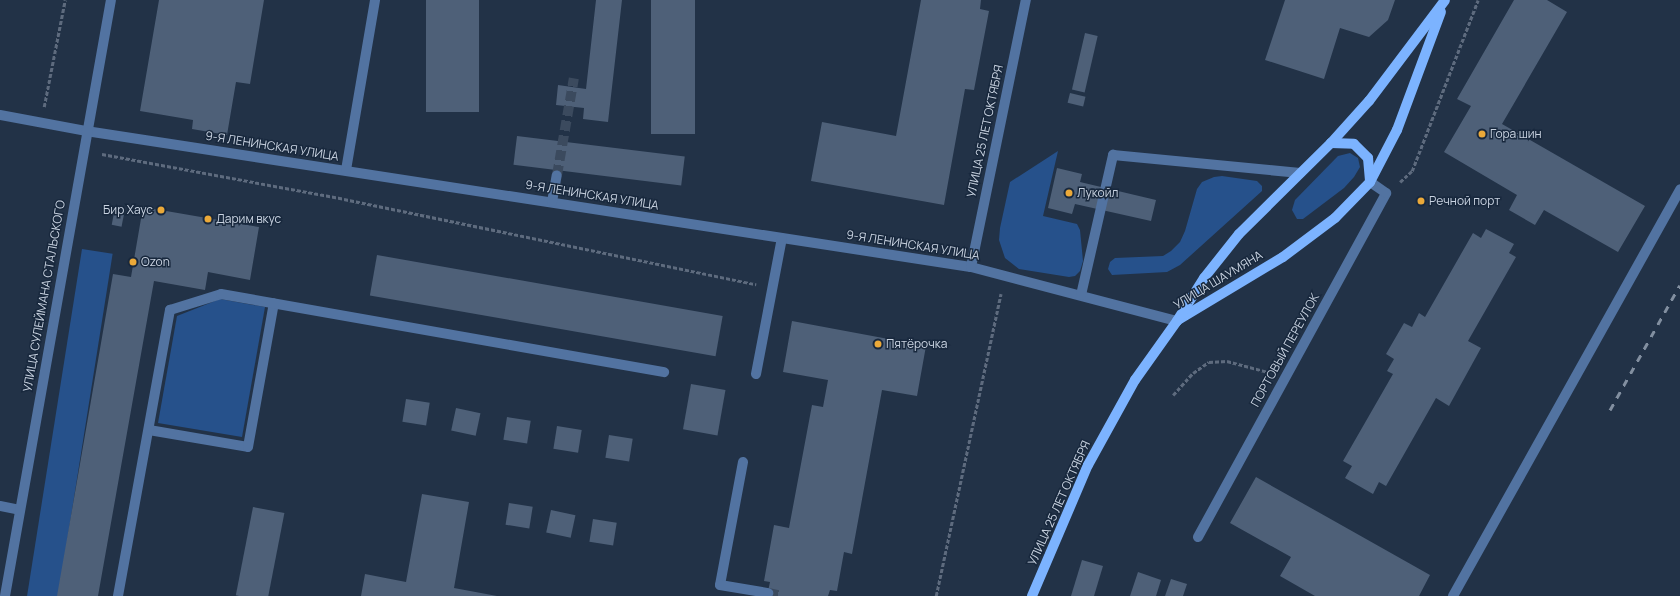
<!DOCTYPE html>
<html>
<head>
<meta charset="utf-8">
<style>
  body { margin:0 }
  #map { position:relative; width:1680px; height:596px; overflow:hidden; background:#223247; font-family:Manrope,sans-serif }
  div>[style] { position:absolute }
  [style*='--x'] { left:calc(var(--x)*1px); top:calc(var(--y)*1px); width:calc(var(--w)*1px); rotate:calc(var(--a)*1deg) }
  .green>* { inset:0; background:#26518b; transform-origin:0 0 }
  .building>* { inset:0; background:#4e6078; transform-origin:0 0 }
  .minor-tunnel>* { height:10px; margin-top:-5px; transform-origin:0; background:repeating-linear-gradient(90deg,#3b4a5e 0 10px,transparent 0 15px) }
  .path>* { height:2.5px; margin-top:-1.25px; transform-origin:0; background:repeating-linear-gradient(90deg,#5e6b7e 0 4px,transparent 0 6px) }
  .minor>* { height:10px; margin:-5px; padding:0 5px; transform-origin:5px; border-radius:5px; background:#5273a1 }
  .major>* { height:10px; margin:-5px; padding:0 5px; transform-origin:5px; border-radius:5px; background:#7cb3ff }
  .rail>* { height:3px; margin-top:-1.5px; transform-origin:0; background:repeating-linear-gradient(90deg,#828fa0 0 7px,transparent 0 14px) }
  .dots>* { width:11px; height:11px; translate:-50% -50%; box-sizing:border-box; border:2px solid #18283d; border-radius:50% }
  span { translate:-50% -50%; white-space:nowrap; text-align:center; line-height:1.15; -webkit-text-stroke:3px #18283d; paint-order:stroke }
  .street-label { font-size:12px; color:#c9d3e1 }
  .poi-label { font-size:12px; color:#c9d3e1 }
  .left { translate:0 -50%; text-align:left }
  .right { translate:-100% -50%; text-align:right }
</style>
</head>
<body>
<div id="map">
  <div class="green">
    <i style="clip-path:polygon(1058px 151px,1043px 216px,1077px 224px,1080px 230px,1083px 261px,1080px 271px,1075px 276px,1069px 277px,1019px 269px,1005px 258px,999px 240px,1000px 228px,1010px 182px)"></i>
    <i style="clip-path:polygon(1350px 153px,1358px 158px,1360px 167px,1354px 177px,1344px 188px,1303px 219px,1297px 219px,1292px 210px,1295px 200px,1338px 156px)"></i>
    <i style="clip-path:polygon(1222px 176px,1257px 181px,1262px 186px,1262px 191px,1180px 265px,1167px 272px,1112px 275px,1108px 269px,1110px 262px,1115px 258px,1163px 256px,1171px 251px,1180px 242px,1185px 231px,1197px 189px,1202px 182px,1214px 177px)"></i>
    <i style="left:82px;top:249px;width:31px;height:352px;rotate:9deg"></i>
    <i style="clip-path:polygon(220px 299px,265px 307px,242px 437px,158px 423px,177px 316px)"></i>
  </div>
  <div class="building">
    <i style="clip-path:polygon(159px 0,264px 0,250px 84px,236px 82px,227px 135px,192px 129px,193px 120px,140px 111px)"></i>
    <i style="left:426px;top:0;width:53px;height:112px"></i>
    <i style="clip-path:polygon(596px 0,622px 0,608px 122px,583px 119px,584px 108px,556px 105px,558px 85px,586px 89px)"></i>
    <i style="left:651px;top:0;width:44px;height:134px"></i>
    <i style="clip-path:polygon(921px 0,981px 0,980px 9px,989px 11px,974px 90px,965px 89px,944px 205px,811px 181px,822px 122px,896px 136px)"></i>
    <i style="clip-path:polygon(1285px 0,1395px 0,1388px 20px,1369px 37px,1340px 28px,1324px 79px,1265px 60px)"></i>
    <i style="clip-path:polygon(1514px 0,1547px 0,1567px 12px,1502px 124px,1645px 206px,1618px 252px,1544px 210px,1535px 225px,1509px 210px,1517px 195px,1444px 152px,1471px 106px,1457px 99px)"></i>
    <i style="left:1085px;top:33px;width:13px;height:58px;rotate:13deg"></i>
    <i style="left:1070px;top:93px;width:16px;height:10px;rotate:14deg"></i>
    <i style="left:517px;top:136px;width:169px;height:29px;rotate:7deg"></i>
    <i style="clip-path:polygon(1057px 168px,1082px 174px,1080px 182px,1156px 200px,1151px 221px,1075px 204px,1072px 214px,1048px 208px)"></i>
    <i style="clip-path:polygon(143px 207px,259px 227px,250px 280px,208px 272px,205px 290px,154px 281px,98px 596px,57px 596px,113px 274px,131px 277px)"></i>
    <i style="left:114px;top:213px;width:10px;height:12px;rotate:11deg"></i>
    <i style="clip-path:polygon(1486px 229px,1514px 244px,1509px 253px,1516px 257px,1468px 341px,1481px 348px,1449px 406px,1436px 398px,1386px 486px,1379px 482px,1373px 494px,1345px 478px,1352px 466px,1343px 461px,1393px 374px,1387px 371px,1394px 359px,1386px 354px,1404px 323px,1412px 327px,1419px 313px,1425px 317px,1473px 233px,1481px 238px)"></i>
    <i style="left:377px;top:255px;width:351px;height:41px;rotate:10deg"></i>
    <i style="clip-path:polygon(792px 321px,926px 346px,917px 396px,882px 390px,852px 554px,844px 552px,837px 591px,830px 590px,828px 596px,767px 596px,770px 582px,764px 581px,774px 525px,789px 528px,812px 405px,823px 407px,828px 380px,783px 372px)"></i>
    <i style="left:691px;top:384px;width:35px;height:46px;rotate:10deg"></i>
    <i style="left:406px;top:399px;width:24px;height:23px;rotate:9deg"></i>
    <i style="left:456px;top:408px;width:25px;height:23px;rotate:12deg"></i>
    <i style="left:507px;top:417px;width:24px;height:23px;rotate:9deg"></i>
    <i style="left:557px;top:426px;width:25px;height:23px;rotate:9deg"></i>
    <i style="left:609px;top:435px;width:24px;height:23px;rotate:9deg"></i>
    <i style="clip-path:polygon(1256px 477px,1430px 575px,1419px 596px,1315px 596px,1280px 576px,1291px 557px,1230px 523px)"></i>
    <i style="clip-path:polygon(422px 494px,469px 502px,454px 588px,497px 596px,361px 596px,365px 574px,406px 582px)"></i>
    <i style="left:509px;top:503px;width:24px;height:22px;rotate:9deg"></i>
    <i style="left:253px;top:507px;width:32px;height:90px;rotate:11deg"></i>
    <i style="left:551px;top:510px;width:25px;height:23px;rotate:12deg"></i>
    <i style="left:593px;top:519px;width:24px;height:23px;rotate:9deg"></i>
    <i style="clip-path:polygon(1082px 560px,1103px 566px,1094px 596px,1071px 596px)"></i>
    <i style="clip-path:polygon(1138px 572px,1161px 580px,1156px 596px,1130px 596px)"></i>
    <i style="clip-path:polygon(1171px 579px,1187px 584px,1183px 596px,1165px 596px)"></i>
  </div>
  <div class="minor-tunnel">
    <i style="--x:557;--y:175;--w:98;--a:-80.1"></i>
    <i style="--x:768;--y:593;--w:14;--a:12"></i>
  </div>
  <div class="path">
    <i style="--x:44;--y:107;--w:109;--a:-78.9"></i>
    <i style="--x:102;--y:154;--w:246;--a:10.5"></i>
    <i style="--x:344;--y:199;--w:421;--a:11.7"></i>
    <i style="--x:1400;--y:182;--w:16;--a:-43"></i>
    <i style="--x:1412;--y:171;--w:183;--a:-68.9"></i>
    <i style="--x:1173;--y:395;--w:30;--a:-48"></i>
    <i style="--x:1193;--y:373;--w:19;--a:-35"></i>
    <i style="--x:1209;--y:362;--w:18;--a:-3"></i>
    <i style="--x:1227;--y:361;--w:42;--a:15"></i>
    <i style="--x:936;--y:596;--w:309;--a:-77.9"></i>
  </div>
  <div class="minor">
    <i style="--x:0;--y:115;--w:87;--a:10.5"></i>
    <i style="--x:86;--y:131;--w:895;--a:8.74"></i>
    <i style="--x:971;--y:267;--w:213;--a:14.7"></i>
    <i style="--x:346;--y:170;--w:172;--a:-80.3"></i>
    <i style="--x:552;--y:202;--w:27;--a:-80"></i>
    <i style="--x:971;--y:267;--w:273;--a:-78.4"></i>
    <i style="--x:1081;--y:295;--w:144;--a:-77.1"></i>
    <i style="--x:1113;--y:155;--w:188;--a:5.5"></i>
    <i style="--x:756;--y:374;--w:138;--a:-79.2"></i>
    <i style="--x:149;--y:430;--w:100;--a:9.7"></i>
    <i style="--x:248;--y:447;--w:146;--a:-79.8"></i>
    <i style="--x:743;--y:462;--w:125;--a:100.6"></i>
    <i style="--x:720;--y:585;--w:49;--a:9.5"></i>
    <i style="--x:0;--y:506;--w:20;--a:11"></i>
    <i style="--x:1198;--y:537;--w:392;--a:-61.3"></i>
    <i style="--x:1386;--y:193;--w:19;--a:-145"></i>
    <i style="--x:5;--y:596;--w:605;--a:-79.92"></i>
    <i style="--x:118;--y:596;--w:291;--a:-79.7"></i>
    <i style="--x:170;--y:310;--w:53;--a:-17.4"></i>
    <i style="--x:221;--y:294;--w:450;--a:10"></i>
    <i style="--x:1453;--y:596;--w:466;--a:-60.8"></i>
  </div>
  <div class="major">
    <i style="--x:1331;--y:143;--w:23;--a:2"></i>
    <i style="--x:1354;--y:144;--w:20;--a:45"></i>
    <i style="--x:1368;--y:158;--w:24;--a:85"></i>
    <i style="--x:1178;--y:320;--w:122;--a:-31"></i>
    <i style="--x:1283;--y:257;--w:65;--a:-36.9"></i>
    <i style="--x:1335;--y:218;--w:50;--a:-45.8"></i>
    <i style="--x:1370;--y:182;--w:59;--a:-62.6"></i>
    <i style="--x:1397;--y:130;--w:126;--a:-69.6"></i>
    <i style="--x:1032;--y:596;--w:142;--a:-66.9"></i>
    <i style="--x:1088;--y:465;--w:97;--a:-61.1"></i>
    <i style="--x:1135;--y:380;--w:72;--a:-54.6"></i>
    <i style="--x:1177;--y:321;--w:51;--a:-57.9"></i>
    <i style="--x:1204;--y:278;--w:56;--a:-51.5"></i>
    <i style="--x:1239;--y:234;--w:129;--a:-44.7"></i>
    <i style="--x:1331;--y:143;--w:57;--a:-47.9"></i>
    <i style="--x:1369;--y:101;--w:126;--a:-53"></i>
  </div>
  <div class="rail">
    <i style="--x:1610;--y:410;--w:143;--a:-60.8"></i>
  </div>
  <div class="dots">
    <i style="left:1482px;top:134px;background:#eba939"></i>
    <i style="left:1069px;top:193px;background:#eba939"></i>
    <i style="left:1421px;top:201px;background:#eba939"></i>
    <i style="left:161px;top:210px;background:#eba939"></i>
    <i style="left:208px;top:219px;background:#eba939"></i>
    <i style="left:133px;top:262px;background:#eba939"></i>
    <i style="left:878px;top:344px;background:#eba939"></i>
  </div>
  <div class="street-label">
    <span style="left:985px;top:131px;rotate:-78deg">УЛИЦА 25 ЛЕТ ОКТЯБРЯ</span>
    <span style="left:272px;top:146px;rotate:9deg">9-Я ЛЕНИНСКАЯ УЛИЦА</span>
    <span style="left:592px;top:195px;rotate:9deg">9-Я ЛЕНИНСКАЯ УЛИЦА</span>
    <span style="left:913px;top:245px;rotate:9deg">9-Я ЛЕНИНСКАЯ УЛИЦА</span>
    <span style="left:1218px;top:280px;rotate:-31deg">УЛИЦА ШАУМЯНА</span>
    <span style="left:44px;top:296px;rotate:-80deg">УЛИЦА СУЛЕЙМАНА СТАЛЬСКОГО</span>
    <span style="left:1285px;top:350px;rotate:-61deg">ПОРТОВЫЙ ПЕРЕУЛОК</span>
    <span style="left:1059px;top:503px;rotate:-66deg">УЛИЦА 25 ЛЕТ ОКТЯБРЯ</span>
  </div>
  <div class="poi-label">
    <span class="left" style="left:1490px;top:134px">Гора шин</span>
    <span class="left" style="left:1077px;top:193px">Лукойл</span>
    <span class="left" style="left:1429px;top:201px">Речной порт</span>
    <span class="right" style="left:153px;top:210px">Бир Хаус</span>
    <span class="left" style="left:216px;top:219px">Дарим вкус</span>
    <span class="left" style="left:141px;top:262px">Ozon</span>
    <span class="left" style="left:886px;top:344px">Пятёрочка</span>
  </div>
</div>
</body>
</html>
